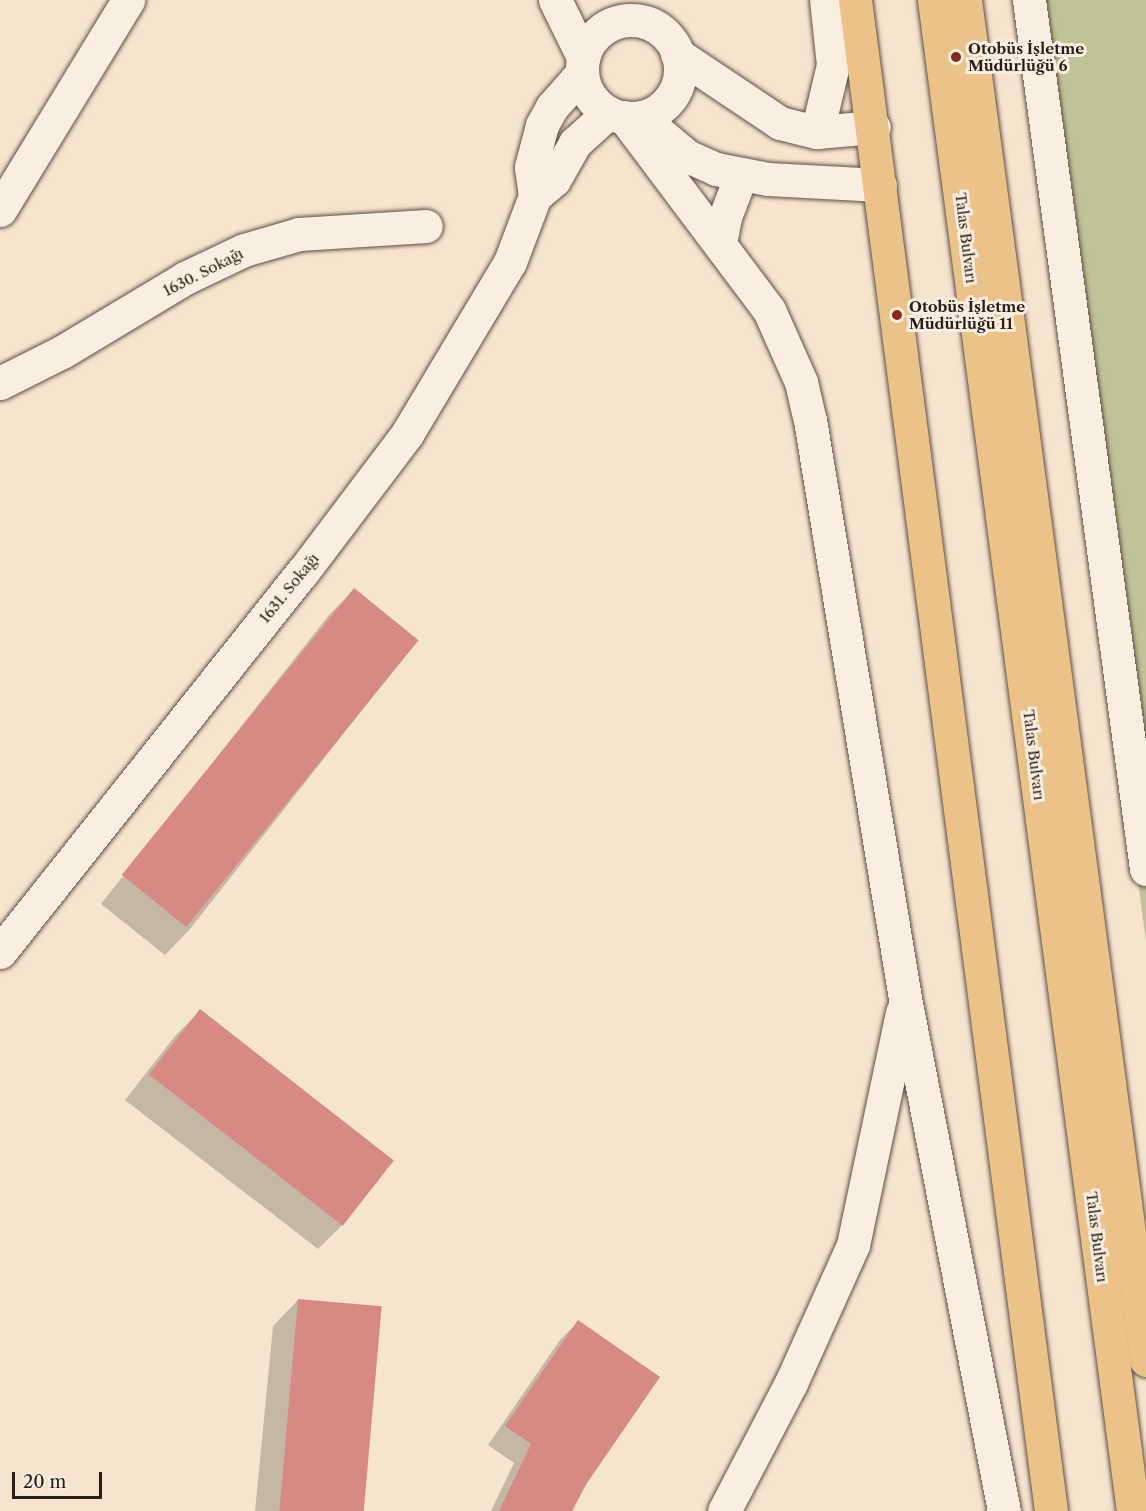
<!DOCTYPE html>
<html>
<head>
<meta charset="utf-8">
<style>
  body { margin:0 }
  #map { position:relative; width:1146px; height:1511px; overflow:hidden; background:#f6e5ce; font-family:"Libre Caslon Text",serif }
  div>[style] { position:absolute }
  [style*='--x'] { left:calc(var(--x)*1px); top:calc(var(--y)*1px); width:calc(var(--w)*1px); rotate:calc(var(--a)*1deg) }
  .green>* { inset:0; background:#bfc397 }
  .shadow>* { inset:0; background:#0003 }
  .building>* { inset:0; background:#d68a83; transform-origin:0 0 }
  .roads { filter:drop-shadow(0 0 2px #5e4f46) drop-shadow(0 0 2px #5e4f46) }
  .minor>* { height:33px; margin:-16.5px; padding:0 16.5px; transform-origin:16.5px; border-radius:16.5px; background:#f9eedf }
  .minor>.ring { margin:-16.5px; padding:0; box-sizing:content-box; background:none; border:33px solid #f9eedf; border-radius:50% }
  .major>* { height:33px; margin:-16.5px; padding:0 16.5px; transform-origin:16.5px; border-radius:16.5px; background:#ebc287 }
  .dots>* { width:16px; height:16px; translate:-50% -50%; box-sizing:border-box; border:3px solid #f9eedf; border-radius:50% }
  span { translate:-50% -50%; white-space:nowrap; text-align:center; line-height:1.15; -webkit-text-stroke:6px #f9eedf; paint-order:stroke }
  .poi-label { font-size:15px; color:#2b1d19; font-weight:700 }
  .left { translate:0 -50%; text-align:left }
  .street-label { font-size:15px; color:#2b1d19 }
  .scale { position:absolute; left:12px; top:1472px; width:90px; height:27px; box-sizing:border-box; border:3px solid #2b1d19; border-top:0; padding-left:8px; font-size:18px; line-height:21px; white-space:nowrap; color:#2b1d19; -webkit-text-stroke:4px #f9eedf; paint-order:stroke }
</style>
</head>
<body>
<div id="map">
  <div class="green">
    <i style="clip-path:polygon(1016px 0,1146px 0,1146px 942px,1090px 519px)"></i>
  </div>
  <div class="shadow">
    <i style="clip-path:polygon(354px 590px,417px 640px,190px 929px,165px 955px,101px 904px,329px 615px)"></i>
    <i style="clip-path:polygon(200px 1011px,343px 1224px,318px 1249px,125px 1100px,175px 1036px)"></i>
    <i style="clip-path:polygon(298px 1300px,361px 1511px,255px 1511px,273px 1326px)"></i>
    <i style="clip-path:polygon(578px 1322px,585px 1482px,572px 1511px,491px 1511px,514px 1463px,488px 1445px,560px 1340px)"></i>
  </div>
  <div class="building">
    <i style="left:354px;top:588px;width:83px;height:369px;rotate:39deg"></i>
    <i style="left:200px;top:1009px;width:246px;height:83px;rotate:38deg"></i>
    <i style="left:298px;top:1299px;width:84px;height:213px;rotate:5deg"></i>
    <i style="clip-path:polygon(578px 1320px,660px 1377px,587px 1483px,572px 1511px,499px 1511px,531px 1444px,505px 1426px)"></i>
  </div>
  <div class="roads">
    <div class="minor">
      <i style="--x:555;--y:0;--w:64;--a:63.8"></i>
      <i style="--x:1029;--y:0;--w:877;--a:82.33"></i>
      <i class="ring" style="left:582px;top:20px;width:65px;height:65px"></i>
      <i style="--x:677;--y:54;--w:124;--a:33.8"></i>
      <i style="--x:780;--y:123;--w:38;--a:14"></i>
      <i style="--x:817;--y:132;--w:57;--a:-5"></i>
      <i style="--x:624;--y:117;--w:241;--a:53.1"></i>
      <i style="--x:769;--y:310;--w:79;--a:66"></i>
      <i style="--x:801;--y:382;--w:39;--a:77"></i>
      <i style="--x:810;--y:420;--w:586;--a:80.67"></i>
      <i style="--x:905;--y:998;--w:522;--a:79.08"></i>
      <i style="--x:642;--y:118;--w:59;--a:40.2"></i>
      <i style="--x:687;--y:156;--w:32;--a:24"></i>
      <i style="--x:716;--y:169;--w:53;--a:10.9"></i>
      <i style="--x:768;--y:179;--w:112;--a:3.1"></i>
      <i style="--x:817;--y:132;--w:69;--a:-76.6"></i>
      <i style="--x:833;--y:65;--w:65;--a:-96.1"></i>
      <i style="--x:535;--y:196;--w:29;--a:-98"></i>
      <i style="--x:531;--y:167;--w:43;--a:-75.3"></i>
      <i style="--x:542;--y:125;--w:21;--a:-61"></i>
      <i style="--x:552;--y:107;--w:45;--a:-48.6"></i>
      <i style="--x:0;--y:210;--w:246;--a:-58.6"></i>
      <i style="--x:720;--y:243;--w:26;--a:-79"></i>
      <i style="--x:725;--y:217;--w:45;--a:-69.1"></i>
      <i style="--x:0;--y:383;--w:69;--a:-26.6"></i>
      <i style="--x:62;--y:352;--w:144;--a:-31"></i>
      <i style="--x:185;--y:278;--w:65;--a:-25.4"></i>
      <i style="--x:244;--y:250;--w:57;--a:-16.2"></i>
      <i style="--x:299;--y:234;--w:127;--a:-3.6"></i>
      <i style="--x:0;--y:952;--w:485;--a:-51.5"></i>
      <i style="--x:302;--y:573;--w:174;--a:-52.9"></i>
      <i style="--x:407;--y:434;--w:200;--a:-59.1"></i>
      <i style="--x:510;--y:262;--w:71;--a:-69.3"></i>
      <i style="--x:535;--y:196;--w:25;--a:-40"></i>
      <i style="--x:554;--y:180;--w:43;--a:-60.4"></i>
      <i style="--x:575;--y:143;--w:45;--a:-42.3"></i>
      <i style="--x:724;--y:1511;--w:144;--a:-62.4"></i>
      <i style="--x:791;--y:1383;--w:151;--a:-65.8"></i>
      <i style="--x:853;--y:1245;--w:238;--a:-78.1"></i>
    </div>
    <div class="major">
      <i style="--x:855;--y:0;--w:1524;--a:82.61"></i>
      <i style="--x:934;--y:0;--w:1524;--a:82.5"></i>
      <i style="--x:965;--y:0;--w:1372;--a:82.42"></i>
    </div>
  </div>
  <div class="dots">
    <i style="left:956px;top:57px;background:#8f2418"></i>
    <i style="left:897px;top:315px;background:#8f2418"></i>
  </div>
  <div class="poi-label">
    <span class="left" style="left:968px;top:57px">Otobüs İşletme<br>Müdürlüğü 6</span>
    <span class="left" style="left:909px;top:315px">Otobüs İşletme<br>Müdürlüğü 11</span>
  </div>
  <div class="street-label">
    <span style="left:966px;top:238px;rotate:83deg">Talas Bulvarı</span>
    <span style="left:203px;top:272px;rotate:-27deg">1630. Sokağı</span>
    <span style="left:289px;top:588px;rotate:-51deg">1631. Sokağı</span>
    <span style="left:1034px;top:755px;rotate:83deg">Talas Bulvarı</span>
    <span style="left:1097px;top:1237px;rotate:83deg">Talas Bulvarı</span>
  </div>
  <div class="scale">20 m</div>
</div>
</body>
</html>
